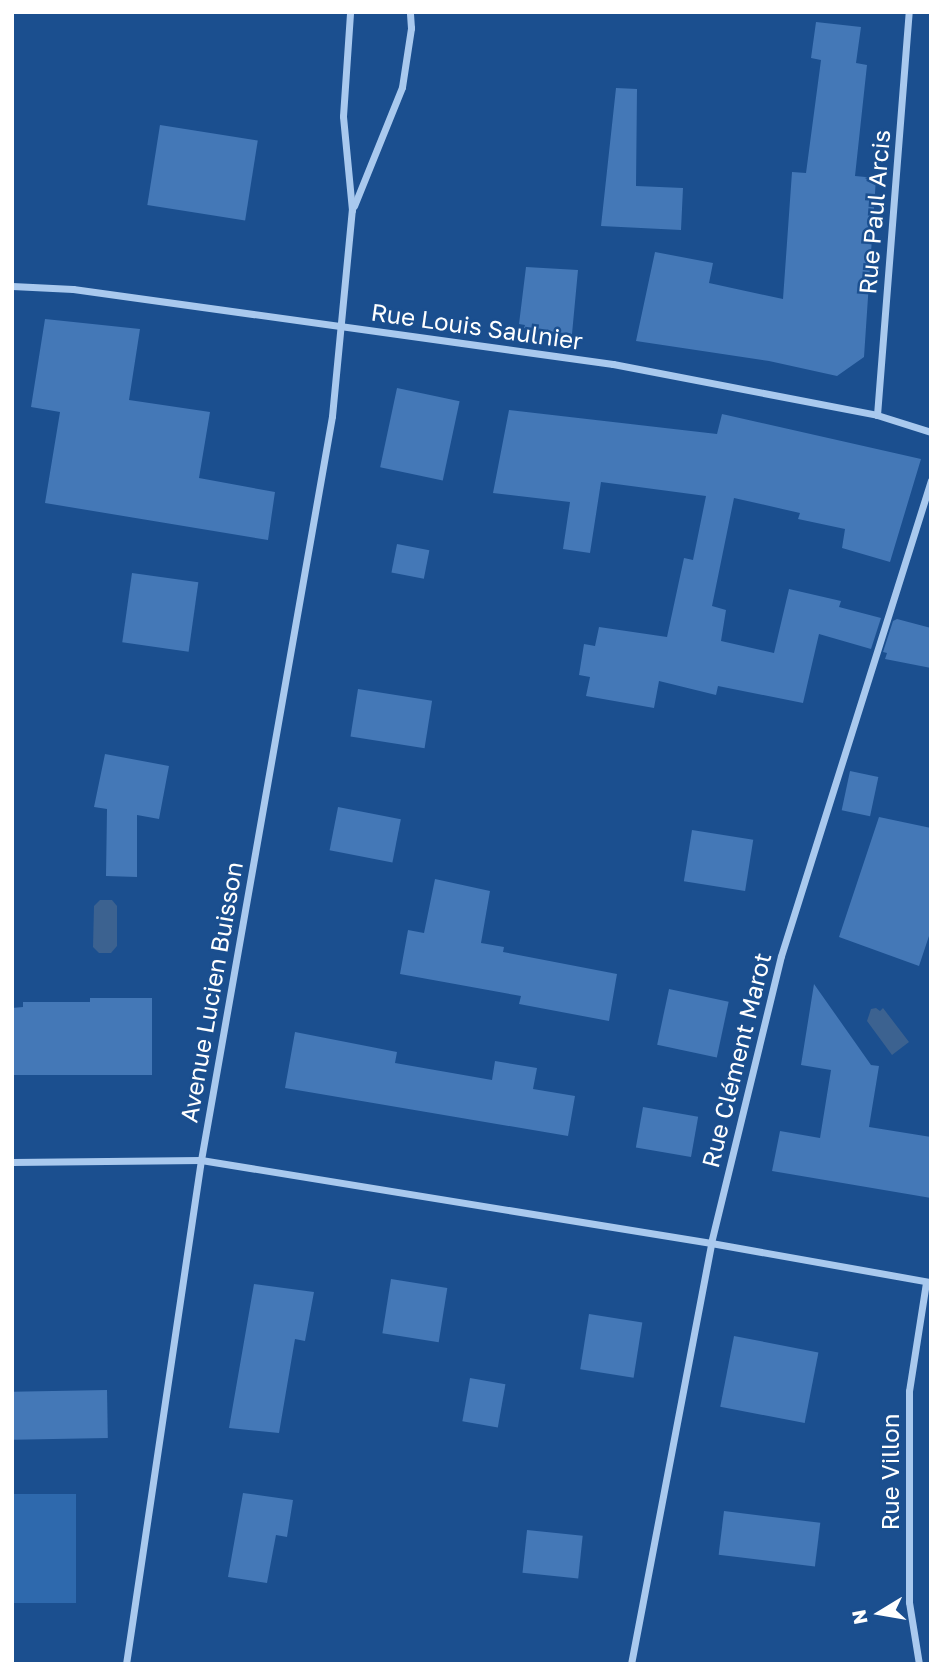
<!DOCTYPE html>
<html>
<head>
<meta charset="utf-8">
<style>
  body { margin:0 }
  #map { position:relative; width:943px; height:1676px; overflow:hidden; background:#1b4f8f; font-family:"Golos Text",sans-serif }
  div>[style] { position:absolute }
  [style*='--x'] { left:calc(var(--x)*1px); top:calc(var(--y)*1px); width:calc(var(--w)*1px); rotate:calc(var(--a)*1deg) }
  .green>* { inset:0; background:#2e69ad; transform-origin:0 0 }
  .water>* { inset:0; background:#3c6290 }
  .building>* { inset:0; background:#4478b7; transform-origin:0 0 }
  .street>* { height:7px; margin:-3.5px; padding:0 3.5px; transform-origin:3.5px; border-radius:3.5px; background:#a9c9ee }
  span { translate:-50% -50%; white-space:nowrap; text-align:center; line-height:1.15; -webkit-text-stroke:5px #1b4f8f; paint-order:stroke }
  .street-label { font-size:24px; color:#fff }
  .frame { position:absolute; inset:0; border:14px solid #fff; pointer-events:none }
  .north { position:absolute; left:845px; top:1578px; width:70px; height:70px; -webkit-text-stroke:5px #1b4f8f; paint-order:stroke; rotate:259deg; font-size:19px; font-weight:700; line-height:28px; text-align:center; color:#fff }
  .north::after { content:''; display:block; margin:auto; width:24px; height:32px; background:#fff; clip-path:polygon(50% 0,100% 100%,50% 72%,0 100%) }
</style>
</head>
<body>
<div id="map">
  <div class="green">
    <i style="left:12px;top:1494px;width:64px;height:109px"></i>
  </div>
  <div class="water">
    <i style="clip-path:polygon(100px 900px,112px 900px,117px 906px,117px 946px,111px 953px,99px 953px,93px 947px,94px 906px)"></i>
    <i style="clip-path:polygon(876px 1008px,880px 1011px,883px 1008px,909px 1042px,892px 1055px,867px 1021px,871px 1009px)"></i>
  </div>
  <div class="building">
    <i style="clip-path:polygon(816px 22px,861px 27px,856px 63px,867px 65px,855px 176px,876px 178px,864px 357px,837px 376px,769px 361px,636px 341px,655px 252px,713px 263px,709px 283px,783px 299px,792px 172px,806px 173px,821px 60px,811px 58px)"></i>
    <i style="clip-path:polygon(616px 88px,637px 89px,636px 186px,683px 188px,681px 230px,601px 226px)"></i>
    <i style="left:160px;top:125px;width:99px;height:81px;rotate:9deg"></i>
    <i style="clip-path:polygon(526px 267px,578px 270px,572px 334px,524px 328px,525px 325px,519px 324px)"></i>
    <i style="clip-path:polygon(45px 319px,140px 329px,129px 400px,210px 412px,199px 478px,275px 492px,268px 540px,45px 503px,60px 412px,31px 407px)"></i>
    <i style="left:397px;top:388px;width:64px;height:81px;rotate:12deg"></i>
    <i style="clip-path:polygon(509px 410px,717px 434px,722px 414px,921px 459px,890px 562px,842px 548px,845px 529px,798px 519px,800px 513px,734px 498px,712px 606px,726px 610px,721px 641px,774px 653px,789px 589px,841px 601px,839px 607px,881px 618px,871px 649px,819px 634px,803px 703px,718px 686px,716px 695px,659px 681px,654px 708px,586px 696px,590px 677px,579px 675px,584px 644px,595px 646px,599px 627px,667px 637px,684px 558px,693px 560px,706px 496px,601px 482px,590px 553px,563px 549px,570px 502px,493px 493px)"></i>
    <i style="left:397px;top:544px;width:33px;height:29px;rotate:11deg"></i>
    <i style="left:132px;top:573px;width:67px;height:70px;rotate:8deg"></i>
    <i style="clip-path:polygon(897px 619px,931px 628px,931px 668px,885px 659px,887px 653px,883px 652px,893px 621px)"></i>
    <i style="left:358px;top:689px;width:75px;height:48px;rotate:9deg"></i>
    <i style="clip-path:polygon(105px 754px,169px 766px,159px 819px,137px 815px,137px 877px,106px 876px,107px 809px,94px 807px)"></i>
    <i style="left:850px;top:771px;width:29px;height:40px;rotate:12deg"></i>
    <i style="left:338px;top:807px;width:64px;height:44px;rotate:11deg"></i>
    <i style="clip-path:polygon(879px 817px,931px 828px,931px 930px,919px 966px,839px 937px)"></i>
    <i style="left:692px;top:830px;width:62px;height:52px;rotate:9deg"></i>
    <i style="clip-path:polygon(435px 879px,490px 891px,481px 943px,504px 947px,503px 952px,617px 974px,609px 1021px,519px 1004px,521px 996px,400px 974px,408px 930px,424px 933px)"></i>
    <i style="clip-path:polygon(814px 984px,871px 1065px,879px 1066px,869px 1127px,931px 1137px,931px 1198px,772px 1171px,780px 1131px,820px 1138px,831px 1070px,801px 1065px)"></i>
    <i style="left:669px;top:989px;width:61px;height:57px;rotate:12deg"></i>
    <i style="clip-path:polygon(90px 998px,152px 998px,152px 1075px,12px 1075px,12px 1008px,23px 1007px,23px 1002px,90px 1002px)"></i>
    <i style="clip-path:polygon(295px 1032px,397px 1052px,395px 1063px,492px 1080px,495px 1061px,537px 1068px,533px 1089px,575px 1096px,568px 1136px,285px 1088px)"></i>
    <i style="left:643px;top:1107px;width:56px;height:41px;rotate:10deg"></i>
    <i style="left:391px;top:1279px;width:57px;height:55px;rotate:9deg"></i>
    <i style="clip-path:polygon(254px 1284px,314px 1292px,305px 1341px,295px 1339px,279px 1433px,229px 1428px)"></i>
    <i style="left:589px;top:1314px;width:54px;height:56px;rotate:9deg"></i>
    <i style="left:734px;top:1336px;width:86px;height:72px;rotate:11deg"></i>
    <i style="left:470px;top:1378px;width:36px;height:44px;rotate:10deg"></i>
    <i style="left:107px;top:1390px;width:48px;height:95px;rotate:89deg"></i>
    <i style="clip-path:polygon(243px 1493px,293px 1500px,287px 1537px,276px 1535px,267px 1583px,228px 1577px)"></i>
    <i style="left:724px;top:1511px;width:97px;height:44px;rotate:7deg"></i>
    <i style="left:527px;top:1530px;width:56px;height:43px;rotate:6deg"></i>
  </div>
  <div class="street">
    <i style="--x:354;--y:206;--w:128;--a:-68"></i>
    <i style="--x:402;--y:87;--w:60;--a:-81.3"></i>
    <i style="--x:411;--y:28;--w:16;--a:-94"></i>
    <i style="--x:12;--y:286;--w:61;--a:2.8"></i>
    <i style="--x:73;--y:289;--w:545;--a:7.91"></i>
    <i style="--x:613;--y:364;--w:269;--a:10.9"></i>
    <i style="--x:877;--y:415;--w:57;--a:17.5"></i>
    <i style="--x:877;--y:415;--w:404;--a:-85.5"></i>
    <i style="--x:12;--y:1162;--w:189;--a:-0.6"></i>
    <i style="--x:201;--y:1160;--w:517;--a:9.24"></i>
    <i style="--x:711;--y:1243;--w:223;--a:10.1"></i>
    <i style="--x:126;--y:1664;--w:510;--a:-81.54"></i>
    <i style="--x:201;--y:1160;--w:755;--a:-80.01"></i>
    <i style="--x:332;--y:416;--w:207;--a:-84.5"></i>
    <i style="--x:352;--y:210;--w:94;--a:-95.5"></i>
    <i style="--x:343;--y:116;--w:104;--a:-86.1"></i>
    <i style="--x:631;--y:1664;--w:429;--a:-79.2"></i>
    <i style="--x:711;--y:1243;--w:295;--a:-76.3"></i>
    <i style="--x:781;--y:956;--w:499;--a:-72.5"></i>
    <i style="--x:919;--y:1664;--w:63;--a:-99.2"></i>
    <i style="--x:909;--y:1602;--w:211;--a:-90"></i>
    <i style="--x:909;--y:1391;--w:110;--a:-81.1"></i>
  </div>
  <div class="street-label">
    <span style="left:874px;top:212px;rotate:-85deg">Rue Paul Arcis</span>
    <span style="left:477px;top:326px;rotate:8deg">Rue Louis Saulnier</span>
    <span style="left:211px;top:992px;rotate:-80deg">Avenue Lucien Buisson</span>
    <span style="left:736px;top:1060px;rotate:-76deg">Rue Clément Marot</span>
    <span style="left:890px;top:1472px;rotate:-90deg">Rue Villon</span>
  </div>
  <div class="frame"></div>
  <div class="north">N</div>
</div>
</body>
</html>
